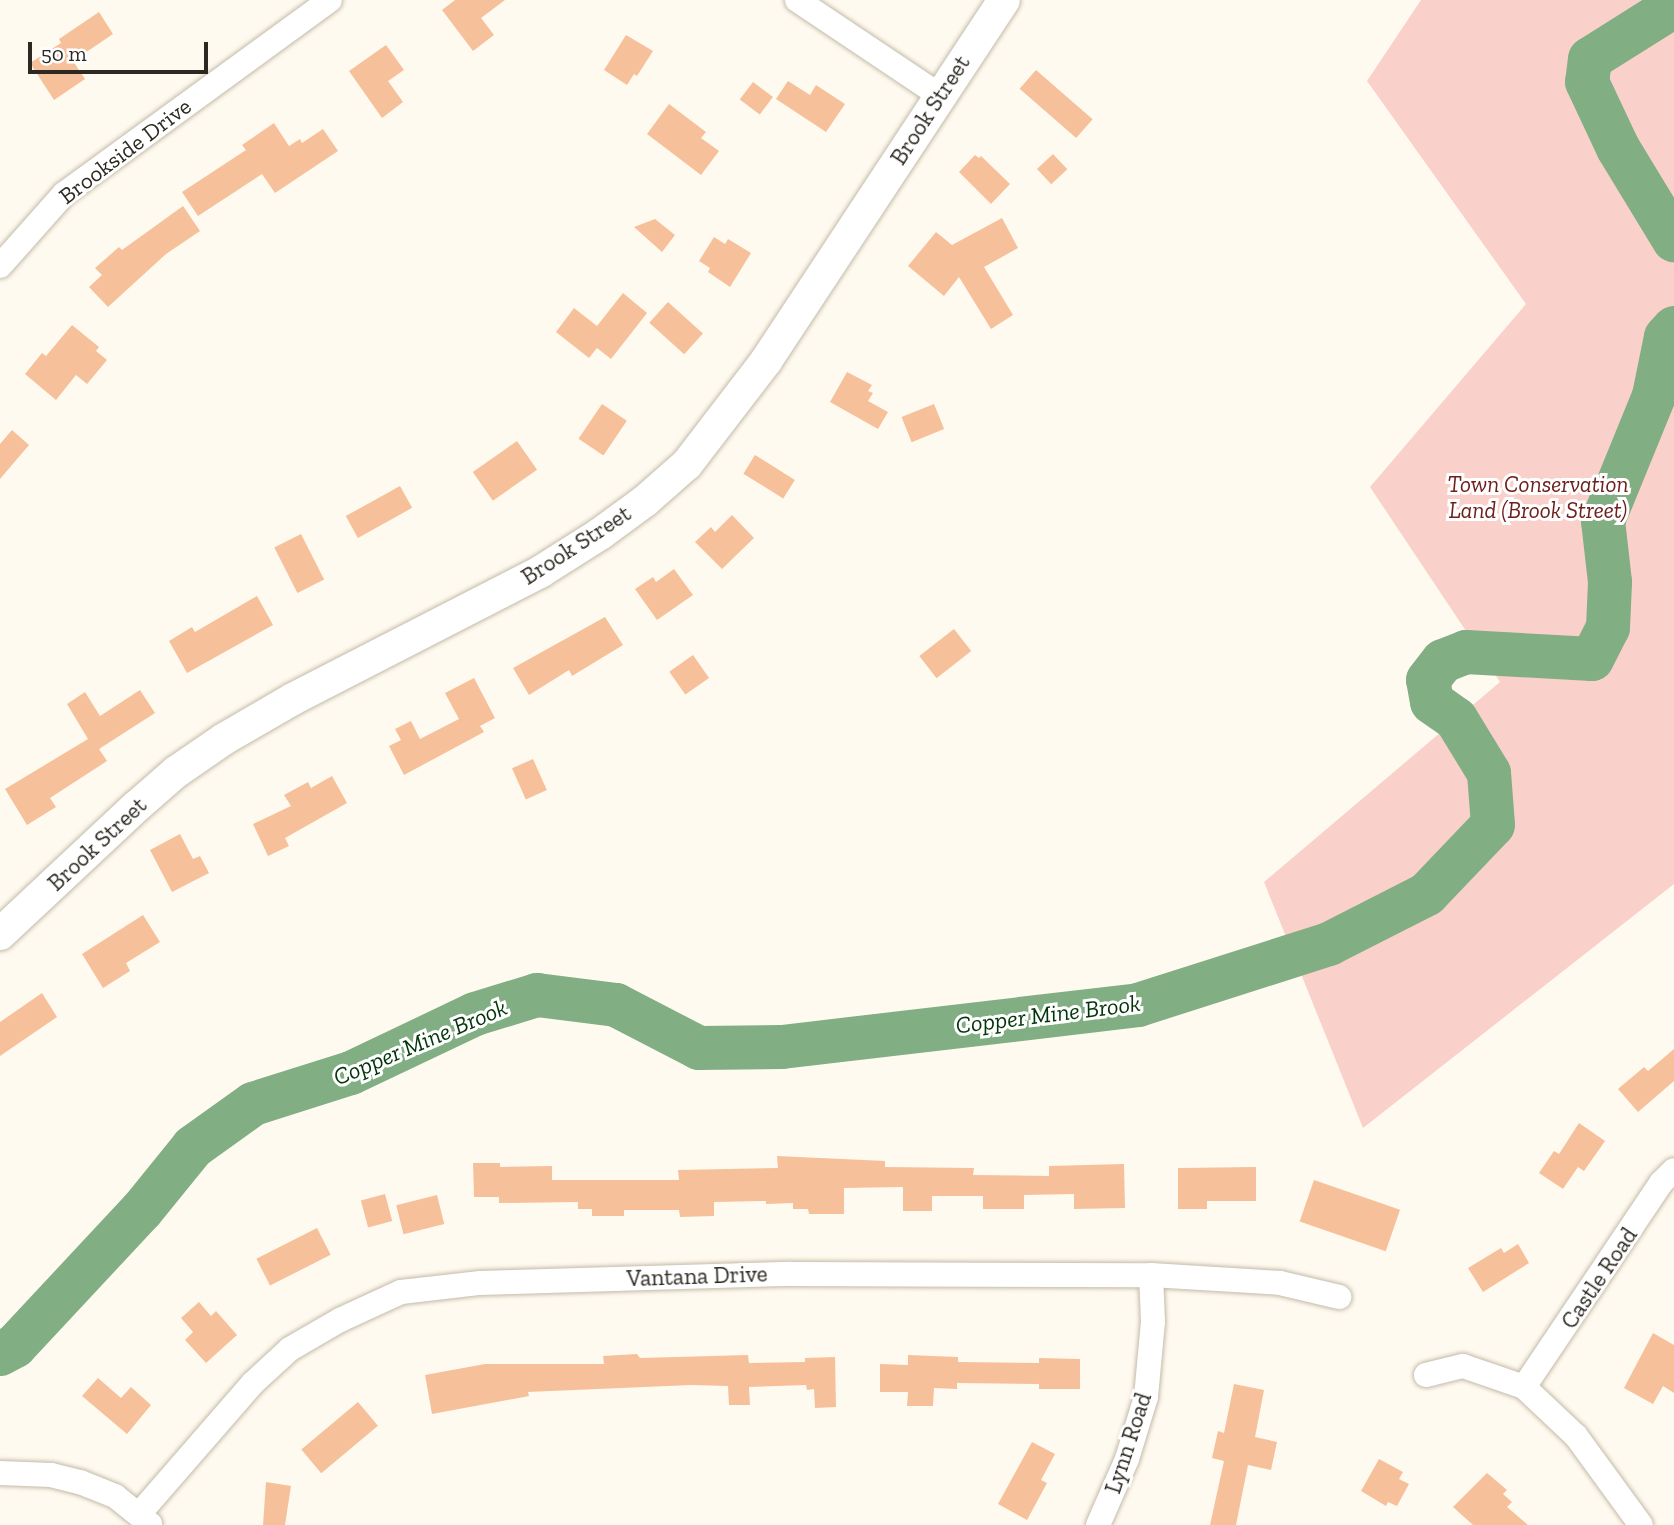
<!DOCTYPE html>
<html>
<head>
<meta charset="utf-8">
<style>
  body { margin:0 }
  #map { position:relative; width:1674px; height:1525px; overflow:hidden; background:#fffaef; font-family:"Zilla Slab",serif }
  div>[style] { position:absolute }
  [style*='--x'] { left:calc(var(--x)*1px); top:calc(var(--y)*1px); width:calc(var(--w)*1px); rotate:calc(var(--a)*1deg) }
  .green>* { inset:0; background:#fad0cb }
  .river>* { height:44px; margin:-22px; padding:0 22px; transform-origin:22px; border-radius:22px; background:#81ae82 }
  .building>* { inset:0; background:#f6c09a; transform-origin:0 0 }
  .roads { filter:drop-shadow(0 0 2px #c3bbaa) drop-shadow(0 0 2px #c3bbaa) }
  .minor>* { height:24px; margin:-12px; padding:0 12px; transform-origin:12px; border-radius:12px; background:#fff }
  .tertiary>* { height:32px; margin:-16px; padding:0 16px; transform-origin:16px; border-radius:16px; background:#fff }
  span { translate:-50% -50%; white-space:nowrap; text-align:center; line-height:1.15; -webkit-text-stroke:6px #fff; paint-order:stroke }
  .street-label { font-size:23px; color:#2c2922 }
  .park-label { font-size:23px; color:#6d201c; font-style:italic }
  .water-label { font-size:24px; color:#013509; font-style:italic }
  .scale { position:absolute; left:28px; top:42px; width:180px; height:32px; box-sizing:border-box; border:4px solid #2c2922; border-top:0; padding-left:9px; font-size:21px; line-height:24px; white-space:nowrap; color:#2c2922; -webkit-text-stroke:5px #fff; paint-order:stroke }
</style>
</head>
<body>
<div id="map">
  <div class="green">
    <i style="clip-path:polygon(1421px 0,1674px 0,1674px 884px,1363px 1128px,1264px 882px,1500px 682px,1370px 487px,1526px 304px,1367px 81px)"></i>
  </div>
  <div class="river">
    <i style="--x:1674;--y:6;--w:99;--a:147.8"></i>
    <i style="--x:1590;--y:59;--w:23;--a:97"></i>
    <i style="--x:1587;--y:82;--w:73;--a:64.8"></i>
    <i style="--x:1618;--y:148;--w:108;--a:58.7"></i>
    <i style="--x:0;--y:1354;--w:17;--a:-28"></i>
    <i style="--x:15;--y:1346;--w:186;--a:-47"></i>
    <i style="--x:142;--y:1210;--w:81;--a:-51"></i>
    <i style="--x:193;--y:1147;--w:74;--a:-35.6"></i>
    <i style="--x:253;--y:1104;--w:103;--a:-17.6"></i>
    <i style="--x:351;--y:1073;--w:137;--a:-25.4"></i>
    <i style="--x:475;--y:1014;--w:65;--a:-17"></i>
    <i style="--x:537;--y:995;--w:80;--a:7.2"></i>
    <i style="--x:616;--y:1005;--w:93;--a:27.4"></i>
    <i style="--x:699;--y:1048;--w:83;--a:-0.7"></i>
    <i style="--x:782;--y:1047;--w:358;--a:-6.7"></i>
    <i style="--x:1138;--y:1005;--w:201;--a:-17.7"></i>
    <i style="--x:1329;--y:944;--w:110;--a:-27"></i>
    <i style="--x:1427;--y:894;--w:95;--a:-46.3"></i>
    <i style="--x:1493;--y:825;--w:52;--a:-94.4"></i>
    <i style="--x:1489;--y:773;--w:63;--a:-121.4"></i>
    <i style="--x:1456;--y:719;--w:29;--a:-145"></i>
    <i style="--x:1432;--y:702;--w:22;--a:-100"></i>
    <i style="--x:1428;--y:680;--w:24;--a:-52"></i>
    <i style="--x:1443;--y:661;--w:25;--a:-21"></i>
    <i style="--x:1466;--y:652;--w:126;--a:3.2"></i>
    <i style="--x:1592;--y:659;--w:35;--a:-63"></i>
    <i style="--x:1608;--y:628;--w:46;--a:-87.5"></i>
    <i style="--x:1610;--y:582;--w:61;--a:-96.5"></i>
    <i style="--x:1603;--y:521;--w:135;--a:-67.8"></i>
    <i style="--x:1654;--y:396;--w:60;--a:-78.5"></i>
    <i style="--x:1666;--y:337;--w:12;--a:-48"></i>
  </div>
  <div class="building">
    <i style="clip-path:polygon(455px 0,505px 0,481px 18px,494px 35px,473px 51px,442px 10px)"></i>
    <i style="clip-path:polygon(99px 12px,113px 34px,73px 61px,85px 79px,54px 100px,30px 63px,61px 43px,59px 39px)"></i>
    <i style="clip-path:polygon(626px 35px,653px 51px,637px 76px,634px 74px,627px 85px,604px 70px)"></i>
    <i style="clip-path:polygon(386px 45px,404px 70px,388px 81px,403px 102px,382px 118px,349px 71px)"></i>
    <i style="left:1036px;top:70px;width:75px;height:25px;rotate:41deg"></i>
    <i style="clip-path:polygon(788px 81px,810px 95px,816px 85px,845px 104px,826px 132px,776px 99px)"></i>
    <i style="left:753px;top:82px;width:25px;height:22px;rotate:37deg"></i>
    <i style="clip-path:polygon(669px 104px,706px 132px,701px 138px,719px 151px,701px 175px,647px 134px)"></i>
    <i style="clip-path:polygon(274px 123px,289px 146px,300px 139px,302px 143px,323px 129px,338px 151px,275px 193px,262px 174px,198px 216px,182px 192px,246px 150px,242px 145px)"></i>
    <i style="left:1053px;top:154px;width:21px;height:22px;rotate:47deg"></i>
    <i style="clip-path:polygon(975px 155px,979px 158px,981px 156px,1010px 184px,991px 204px,959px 172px)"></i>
    <i style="clip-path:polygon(183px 206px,200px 231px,166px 254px,108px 307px,89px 287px,102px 275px,95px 268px,119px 247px,122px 250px)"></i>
    <i style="clip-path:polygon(1002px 218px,1018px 248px,984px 267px,1013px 315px,991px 329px,959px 277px,944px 296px,908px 266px,936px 232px,952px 245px)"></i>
    <i style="clip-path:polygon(655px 219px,675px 235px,662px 252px,634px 227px)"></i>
    <i style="clip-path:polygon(714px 237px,725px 244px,728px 239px,751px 253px,730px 287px,708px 272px,710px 268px,699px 261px)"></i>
    <i style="clip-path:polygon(623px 293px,647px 313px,611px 359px,597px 348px,589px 358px,556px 332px,574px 308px,597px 326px)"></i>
    <i style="left:668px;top:302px;width:47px;height:28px;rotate:42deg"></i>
    <i style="clip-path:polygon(72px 325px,99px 347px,96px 351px,107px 360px,87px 384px,76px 375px,56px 400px,25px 374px,42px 353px,46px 356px)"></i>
    <i style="clip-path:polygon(847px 372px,872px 385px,868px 391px,873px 393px,868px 401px,888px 412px,878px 429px,830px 402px)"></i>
    <i style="left:602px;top:404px;width:30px;height:42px;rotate:34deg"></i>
    <i style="left:934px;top:404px;width:27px;height:35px;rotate:68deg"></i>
    <i style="clip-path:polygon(12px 430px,29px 445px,0 479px,0 444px)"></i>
    <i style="left:517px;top:441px;width:35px;height:54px;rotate:55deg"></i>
    <i style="left:755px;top:455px;width:47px;height:22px;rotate:32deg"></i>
    <i style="left:400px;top:486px;width:25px;height:62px;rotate:61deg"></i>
    <i style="clip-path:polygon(732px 515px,754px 538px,722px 569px,695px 542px,711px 527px,715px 532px)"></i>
    <i style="left:301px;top:534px;width:51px;height:30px;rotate:63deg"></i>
    <i style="clip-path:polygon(674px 569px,693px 595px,657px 620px,635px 589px,653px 577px,656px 582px)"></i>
    <i style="clip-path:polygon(257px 596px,273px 625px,187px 673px,169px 641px,192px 627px,195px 632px)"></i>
    <i style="clip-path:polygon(605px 617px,623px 645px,572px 676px,569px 670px,529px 695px,513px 668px)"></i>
    <i style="left:954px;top:629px;width:28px;height:44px;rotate:52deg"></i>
    <i style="left:693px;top:655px;width:28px;height:29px;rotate:55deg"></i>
    <i style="clip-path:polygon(474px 678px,495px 718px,480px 726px,484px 732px,404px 775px,389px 746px,401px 740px,395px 729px,411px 721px,420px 739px,459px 719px,445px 693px)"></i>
    <i style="clip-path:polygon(140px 690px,155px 713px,99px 749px,107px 761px,50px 798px,56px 807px,27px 825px,5px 789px,88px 739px,67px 704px,85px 692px,100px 716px)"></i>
    <i style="left:533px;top:759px;width:34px;height:23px;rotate:66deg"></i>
    <i style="clip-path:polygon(332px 776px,347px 803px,285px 838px,289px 846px,268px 856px,253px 824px,291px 806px,284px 795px,308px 782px,311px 788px)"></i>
    <i style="clip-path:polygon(180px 834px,193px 859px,200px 856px,209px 873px,172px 892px,150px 850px)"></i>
    <i style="clip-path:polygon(143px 915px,160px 942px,126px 963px,130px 971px,103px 988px,82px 954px)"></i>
    <i style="clip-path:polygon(42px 993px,57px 1017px,0 1056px,0 1022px)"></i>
    <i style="clip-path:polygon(1674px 1049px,1674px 1081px,1638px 1112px,1618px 1089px,1644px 1067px,1648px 1071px)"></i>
    <i style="clip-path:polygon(1579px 1123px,1605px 1141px,1584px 1171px,1578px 1167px,1563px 1189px,1539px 1173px,1554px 1151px,1559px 1154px)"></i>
    <i style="clip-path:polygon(777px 1156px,885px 1161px,885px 1167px,974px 1168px,973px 1175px,1049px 1176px,1049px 1166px,1124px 1164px,1125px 1208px,1074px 1209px,1074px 1194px,1024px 1195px,1024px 1209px,983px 1209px,983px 1196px,932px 1196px,932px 1211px,903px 1211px,903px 1187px,844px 1188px,844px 1214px,809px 1214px,808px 1209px,793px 1209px,793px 1203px,766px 1204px,766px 1201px,714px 1202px,714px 1216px,680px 1217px,679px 1210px,624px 1210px,624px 1216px,592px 1216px,592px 1209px,578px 1209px,578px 1202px,499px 1203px,499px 1197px,474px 1197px,473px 1163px,500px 1163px,500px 1167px,552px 1166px,552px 1180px,679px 1180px,678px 1170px,778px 1168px)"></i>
    <i style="clip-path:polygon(1256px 1167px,1256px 1201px,1207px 1201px,1207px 1209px,1178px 1209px,1178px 1168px)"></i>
    <i style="left:1314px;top:1180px;width:91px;height:44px;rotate:19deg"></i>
    <i style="left:385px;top:1194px;width:28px;height:25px;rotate:75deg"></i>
    <i style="left:437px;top:1195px;width:30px;height:42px;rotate:76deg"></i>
    <i style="left:317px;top:1228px;width:30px;height:68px;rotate:63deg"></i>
    <i style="clip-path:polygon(1518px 1244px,1529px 1263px,1483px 1292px,1468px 1268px,1501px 1248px,1504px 1253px)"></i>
    <i style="clip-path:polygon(199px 1302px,211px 1316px,216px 1311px,237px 1335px,206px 1363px,185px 1340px,193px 1332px,181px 1318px)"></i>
    <i style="clip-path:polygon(1653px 1333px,1674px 1345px,1674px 1393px,1663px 1386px,1653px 1404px,1624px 1388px)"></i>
    <i style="clip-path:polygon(637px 1354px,640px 1358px,748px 1355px,749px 1363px,805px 1362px,805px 1358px,835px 1357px,836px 1407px,815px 1408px,814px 1389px,807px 1390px,806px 1385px,749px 1387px,750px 1405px,729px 1405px,728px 1386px,691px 1385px,528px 1392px,529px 1396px,432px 1414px,425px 1375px,485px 1364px,604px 1364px,603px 1356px)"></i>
    <i style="clip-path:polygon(908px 1355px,958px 1357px,958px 1362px,1039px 1363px,1039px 1358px,1080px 1359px,1080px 1389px,1039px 1389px,1039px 1384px,957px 1383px,957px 1389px,934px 1388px,933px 1406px,907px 1406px,908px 1392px,880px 1392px,880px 1364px,908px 1365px)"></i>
    <i style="clip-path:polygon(98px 1378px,121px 1398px,131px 1387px,151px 1405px,127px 1434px,82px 1396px)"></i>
    <i style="clip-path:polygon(1234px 1384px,1264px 1390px,1255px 1437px,1277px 1442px,1271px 1470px,1248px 1465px,1236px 1525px,1210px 1525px,1224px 1461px,1212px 1458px,1218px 1431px,1224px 1433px)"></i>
    <i style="left:358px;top:1402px;width:31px;height:74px;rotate:50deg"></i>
    <i style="clip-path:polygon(1032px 1442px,1055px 1454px,1041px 1480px,1047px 1483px,1027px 1520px,998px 1504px)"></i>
    <i style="clip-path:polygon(1379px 1459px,1403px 1472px,1399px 1479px,1409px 1484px,1397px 1506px,1388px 1502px,1386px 1506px,1361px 1491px)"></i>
    <i style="clip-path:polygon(1487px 1473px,1507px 1490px,1503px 1494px,1512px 1502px,1507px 1507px,1528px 1525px,1473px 1525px,1453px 1507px)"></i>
    <i style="clip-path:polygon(266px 1482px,291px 1486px,285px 1525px,263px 1525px)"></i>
  </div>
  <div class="roads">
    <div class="minor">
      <i style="--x:797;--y:0;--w:171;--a:33.8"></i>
      <i style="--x:0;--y:266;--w:96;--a:-48.4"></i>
      <i style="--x:64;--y:194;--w:329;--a:-36.1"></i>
      <i style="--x:1426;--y:1375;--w:38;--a:-14"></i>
      <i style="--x:1463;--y:1366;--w:65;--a:19"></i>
      <i style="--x:1524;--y:1387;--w:71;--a:43.3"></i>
      <i style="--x:1576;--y:1436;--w:110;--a:53.9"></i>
      <i style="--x:1524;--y:1387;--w:246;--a:-56.1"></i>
      <i style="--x:1661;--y:1183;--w:18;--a:-45"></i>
      <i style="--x:0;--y:1473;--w:51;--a:2.2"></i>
      <i style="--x:51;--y:1475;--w:30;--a:14"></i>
      <i style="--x:80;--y:1482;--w:38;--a:22"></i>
      <i style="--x:115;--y:1496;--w:45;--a:38.7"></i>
      <i style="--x:140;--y:1513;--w:172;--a:-49"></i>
      <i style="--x:253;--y:1383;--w:50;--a:-42.6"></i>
      <i style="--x:290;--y:1349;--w:58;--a:-30.1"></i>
      <i style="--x:340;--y:1320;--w:67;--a:-24.7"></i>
      <i style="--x:401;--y:1292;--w:80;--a:-6.5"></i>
      <i style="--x:480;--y:1283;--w:311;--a:-1.7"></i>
      <i style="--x:791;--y:1274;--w:360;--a:0.2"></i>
      <i style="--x:1151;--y:1275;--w:129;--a:3.5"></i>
      <i style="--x:1280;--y:1283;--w:61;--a:13.3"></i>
      <i style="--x:1098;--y:1525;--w:72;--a:-66.3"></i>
      <i style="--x:1127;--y:1459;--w:65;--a:-73"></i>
      <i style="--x:1146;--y:1397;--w:75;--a:-84.7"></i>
      <i style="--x:1153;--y:1322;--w:47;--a:-92.4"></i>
    </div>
    <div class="tertiary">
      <i style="--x:0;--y:934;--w:187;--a:-43.1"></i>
      <i style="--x:137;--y:806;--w:52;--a:-41.1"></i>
      <i style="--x:176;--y:772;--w:58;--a:-34.5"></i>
      <i style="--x:224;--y:739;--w:80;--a:-30.1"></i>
      <i style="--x:293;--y:699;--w:278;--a:-27.2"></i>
      <i style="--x:540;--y:572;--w:71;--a:-32.3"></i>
      <i style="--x:600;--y:534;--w:56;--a:-36.3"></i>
      <i style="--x:645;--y:501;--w:56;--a:-41.4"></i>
      <i style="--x:687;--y:464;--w:130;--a:-52.5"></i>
      <i style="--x:766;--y:361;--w:432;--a:-56.6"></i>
    </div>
  </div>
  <div class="street-label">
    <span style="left:930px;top:110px;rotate:-57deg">Brook Street</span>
    <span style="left:125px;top:151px;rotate:-37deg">Brookside Drive</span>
    <span style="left:576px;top:545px;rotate:-33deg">Brook Street</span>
    <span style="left:97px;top:844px;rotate:-43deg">Brook Street</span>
    <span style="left:697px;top:1276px;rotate:-2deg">Vantana Drive</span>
    <span style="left:1599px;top:1278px;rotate:-56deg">Castle Road</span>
    <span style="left:1128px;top:1443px;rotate:-72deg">Lynn Road</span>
  </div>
  <div class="park-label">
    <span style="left:1538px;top:497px">Town Conservation<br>Land (Brook Street)</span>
  </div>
  <div class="water-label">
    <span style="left:1048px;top:1014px;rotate:-7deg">Copper Mine Brook</span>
    <span style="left:420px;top:1042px;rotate:-23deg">Copper Mine Brook</span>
  </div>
  <div class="scale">50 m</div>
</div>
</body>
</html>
